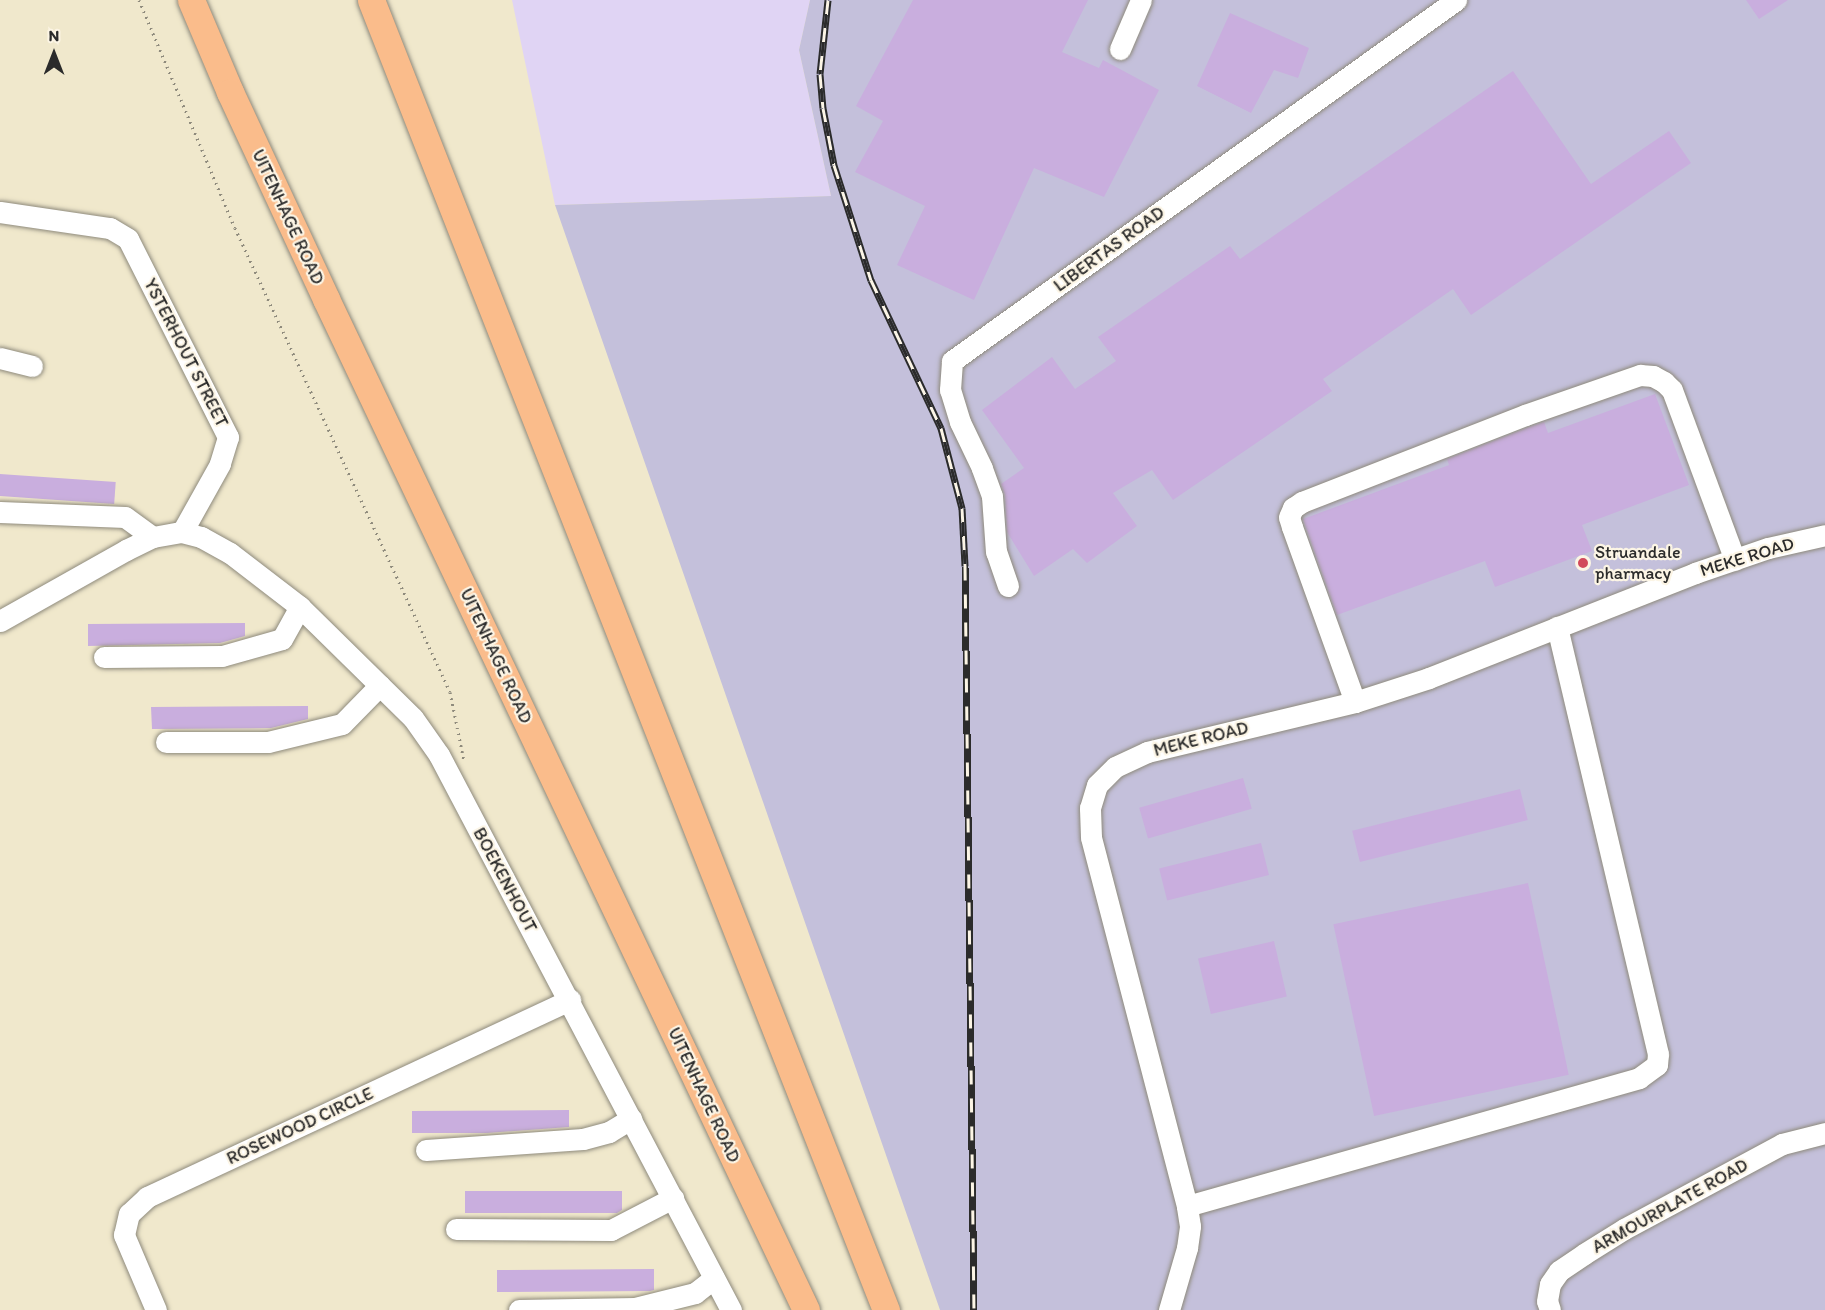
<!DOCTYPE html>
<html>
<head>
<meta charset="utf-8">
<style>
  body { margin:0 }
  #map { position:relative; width:1825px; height:1310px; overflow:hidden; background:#f0e8cc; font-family:Itim,sans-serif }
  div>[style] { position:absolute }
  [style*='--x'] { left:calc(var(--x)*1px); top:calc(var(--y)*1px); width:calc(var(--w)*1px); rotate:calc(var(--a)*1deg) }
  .built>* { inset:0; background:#e0d4f4 }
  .industrial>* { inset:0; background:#c4c0db }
  .building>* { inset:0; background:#c9aede; transform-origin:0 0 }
  .path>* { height:3px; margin-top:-1.5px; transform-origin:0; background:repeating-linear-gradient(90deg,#8e8a7c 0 1.5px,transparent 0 6px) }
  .roads { filter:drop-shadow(0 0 2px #8e8a7c) drop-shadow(0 0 2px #8e8a7c) }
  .minor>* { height:21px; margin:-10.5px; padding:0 10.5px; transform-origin:10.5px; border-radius:10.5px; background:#fff }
  .major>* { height:27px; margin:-13.5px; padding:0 13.5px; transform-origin:13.5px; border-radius:13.5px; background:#fabc8b }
  .rail>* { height:7px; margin-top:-3.5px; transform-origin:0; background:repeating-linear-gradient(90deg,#fcf5e5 0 14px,#2b2b2b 0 28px); box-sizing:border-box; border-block:2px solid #2b2b2b }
  .dots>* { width:16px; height:16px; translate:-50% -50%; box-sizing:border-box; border:3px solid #fcf5e5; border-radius:50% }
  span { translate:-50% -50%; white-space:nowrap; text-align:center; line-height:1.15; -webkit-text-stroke:4.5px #fcf5e5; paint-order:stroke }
  .street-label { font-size:18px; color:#2b2b2b }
  .poi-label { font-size:18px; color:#2b2b2b }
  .left { translate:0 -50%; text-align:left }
  .north { position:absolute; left:24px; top:24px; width:60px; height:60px; -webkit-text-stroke:4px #fcf5e5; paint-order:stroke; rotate:0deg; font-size:16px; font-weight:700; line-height:24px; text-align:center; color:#2b2b2b }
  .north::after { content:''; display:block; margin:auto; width:21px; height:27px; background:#2b2b2b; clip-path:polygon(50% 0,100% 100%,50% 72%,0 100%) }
</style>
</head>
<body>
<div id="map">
  <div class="built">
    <i style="clip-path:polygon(512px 0,810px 0,799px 50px,831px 196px,555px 205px)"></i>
  </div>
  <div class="industrial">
    <i style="clip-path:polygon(810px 0,1825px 0,1825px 1310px,940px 1310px,555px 205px,831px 196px,799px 50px)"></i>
  </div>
  <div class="building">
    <i style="clip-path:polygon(913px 0,1088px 0,1062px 52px,1099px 68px,1103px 60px,1159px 90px,1104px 197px,1034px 168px,974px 300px,897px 265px,925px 206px,855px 172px,883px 121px,856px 106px)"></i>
    <i style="clip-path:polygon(1746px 0,1788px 0,1759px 19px)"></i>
    <i style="clip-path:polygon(1230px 13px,1309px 48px,1298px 78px,1274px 70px,1251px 113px,1197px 86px)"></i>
    <i style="clip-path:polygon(1513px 71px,1591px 184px,1669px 131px,1691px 163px,1471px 315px,1453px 289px,1323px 379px,1332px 391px,1173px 500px,1152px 470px,1113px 493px,1137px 526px,1087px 563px,1073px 549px,1034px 576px,1007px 532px,1005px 495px,1001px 484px,1024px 468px,982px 410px,1052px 357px,1075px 389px,1116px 361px,1098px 337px,1230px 246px,1240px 259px)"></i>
    <i style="clip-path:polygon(1655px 394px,1689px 485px,1582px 525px,1592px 551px,1495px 587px,1485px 561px,1337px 615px,1303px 519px,1449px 465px,1447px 459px,1529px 427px,1544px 422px,1548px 433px)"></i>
    <i style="left:0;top:474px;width:116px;height:22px;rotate:4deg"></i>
    <i style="clip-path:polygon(245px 623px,245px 636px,220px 643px,88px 646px,88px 624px)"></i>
    <i style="clip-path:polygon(308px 706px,308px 719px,271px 728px,152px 729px,151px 707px)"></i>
    <i style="left:1243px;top:778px;width:32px;height:108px;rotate:74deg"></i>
    <i style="left:1520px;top:789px;width:32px;height:173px;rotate:76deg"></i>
    <i style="left:1261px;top:843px;width:33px;height:105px;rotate:76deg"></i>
    <i style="left:1528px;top:883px;width:196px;height:199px;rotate:78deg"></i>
    <i style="left:1274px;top:941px;width:57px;height:78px;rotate:77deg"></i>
    <i style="clip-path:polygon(569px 1110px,569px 1127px,487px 1133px,412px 1133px,412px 1111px)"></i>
    <i style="clip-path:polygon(465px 1191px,622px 1191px,622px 1210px,617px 1213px,465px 1213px)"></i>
    <i style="clip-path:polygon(654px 1269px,654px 1290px,650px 1291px,497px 1292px,497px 1270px)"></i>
  </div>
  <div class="path">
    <i style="--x:139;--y:0;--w:247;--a:67.2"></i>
    <i style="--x:235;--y:228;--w:511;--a:65.14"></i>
    <i style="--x:450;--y:692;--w:70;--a:78.5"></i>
  </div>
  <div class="roads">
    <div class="minor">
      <i style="--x:1120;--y:49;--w:53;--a:-66.8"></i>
      <i style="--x:0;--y:212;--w:111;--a:8.3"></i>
      <i style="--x:110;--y:228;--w:21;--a:31"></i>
      <i style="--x:128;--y:239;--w:222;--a:63.2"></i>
      <i style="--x:228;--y:437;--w:28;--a:107"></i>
      <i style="--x:220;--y:464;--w:78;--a:119.2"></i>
      <i style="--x:0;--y:358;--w:33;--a:14"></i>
      <i style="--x:0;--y:512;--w:125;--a:2.3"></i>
      <i style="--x:125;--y:517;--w:34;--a:36"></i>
      <i style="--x:1008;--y:586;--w:36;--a:-109"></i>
      <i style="--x:996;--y:552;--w:56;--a:-94.1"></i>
      <i style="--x:992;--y:496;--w:30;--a:-110"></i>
      <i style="--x:982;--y:468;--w:51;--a:-115.6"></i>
      <i style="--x:960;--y:422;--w:34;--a:-107"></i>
      <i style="--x:950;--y:390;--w:29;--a:-86"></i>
      <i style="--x:952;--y:361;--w:620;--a:-35.61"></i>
      <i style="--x:0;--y:621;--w:145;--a:-29.4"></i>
      <i style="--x:126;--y:550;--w:30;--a:-26"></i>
      <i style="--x:153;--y:537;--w:29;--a:-10"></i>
      <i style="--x:182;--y:532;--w:20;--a:15"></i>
      <i style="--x:201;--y:537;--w:33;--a:29"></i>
      <i style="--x:230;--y:553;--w:88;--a:37.6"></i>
      <i style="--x:300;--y:607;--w:158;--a:44.5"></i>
      <i style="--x:413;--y:718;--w:45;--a:54.9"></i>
      <i style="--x:439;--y:755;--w:627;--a:62.25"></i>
      <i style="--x:104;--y:657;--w:118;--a:-0.5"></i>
      <i style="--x:222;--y:656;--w:62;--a:-15.8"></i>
      <i style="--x:282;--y:639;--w:37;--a:-61"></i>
      <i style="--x:1355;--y:702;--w:186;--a:-109.8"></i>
      <i style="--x:1292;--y:527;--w:10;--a:-107"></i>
      <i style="--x:1289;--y:517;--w:10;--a:-66"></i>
      <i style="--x:1293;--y:508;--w:11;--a:-34"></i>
      <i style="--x:1302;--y:502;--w:239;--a:-21.3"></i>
      <i style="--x:1525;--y:415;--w:122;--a:-19.2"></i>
      <i style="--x:1640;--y:375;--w:13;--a:4"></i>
      <i style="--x:1653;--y:376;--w:13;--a:29"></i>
      <i style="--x:1664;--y:382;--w:11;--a:45"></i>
      <i style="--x:1672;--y:390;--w:181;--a:69.7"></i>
      <i style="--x:166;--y:742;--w:102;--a:0"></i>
      <i style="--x:268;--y:742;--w:76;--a:-13.7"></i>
      <i style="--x:342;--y:724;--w:54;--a:-45.7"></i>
      <i style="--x:426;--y:1150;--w:157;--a:-4"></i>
      <i style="--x:583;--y:1139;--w:27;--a:-15"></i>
      <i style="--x:609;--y:1132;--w:26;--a:-31"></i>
      <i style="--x:1187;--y:1206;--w:470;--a:-15.8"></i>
      <i style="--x:1639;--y:1078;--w:22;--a:-36"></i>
      <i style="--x:1657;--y:1065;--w:11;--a:-85"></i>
      <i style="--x:1658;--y:1054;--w:439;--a:-103.3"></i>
      <i style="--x:456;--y:1229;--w:155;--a:0.4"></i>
      <i style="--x:611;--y:1230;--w:70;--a:-27.3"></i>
      <i style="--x:156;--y:1310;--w:82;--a:-113.1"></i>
      <i style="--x:124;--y:1235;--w:22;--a:-77"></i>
      <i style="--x:129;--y:1214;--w:25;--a:-43"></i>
      <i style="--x:147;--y:1197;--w:467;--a:-25"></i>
      <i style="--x:519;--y:1310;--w:116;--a:-1"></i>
      <i style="--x:635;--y:1308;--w:62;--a:-14"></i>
      <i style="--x:695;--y:1293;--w:24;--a:-38"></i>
      <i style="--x:1169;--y:1310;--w:65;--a:-73.8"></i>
      <i style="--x:1187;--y:1248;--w:22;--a:-82"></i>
      <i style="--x:1190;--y:1226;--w:20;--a:-99"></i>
      <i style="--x:1187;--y:1206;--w:381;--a:-104.6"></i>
      <i style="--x:1091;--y:837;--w:29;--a:-92"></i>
      <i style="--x:1090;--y:808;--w:24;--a:-73"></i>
      <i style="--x:1097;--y:785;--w:25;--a:-45"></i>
      <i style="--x:1115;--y:767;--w:35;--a:-25"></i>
      <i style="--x:1147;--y:752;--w:214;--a:-13.5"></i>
      <i style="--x:1355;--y:702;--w:78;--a:-18"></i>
      <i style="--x:1429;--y:678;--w:286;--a:-21.5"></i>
      <i style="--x:1695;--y:573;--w:77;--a:-18.9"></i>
      <i style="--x:1768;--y:548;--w:58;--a:-12.8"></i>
      <i style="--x:1550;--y:1310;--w:9;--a:-108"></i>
      <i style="--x:1547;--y:1301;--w:17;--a:-80"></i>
      <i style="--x:1550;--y:1284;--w:16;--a:-55"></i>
      <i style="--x:1559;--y:1271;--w:30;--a:-34"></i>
      <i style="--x:1584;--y:1254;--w:47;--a:-32"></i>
      <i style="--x:1624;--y:1229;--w:179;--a:-28.3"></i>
      <i style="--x:1782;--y:1144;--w:44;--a:-14.3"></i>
    </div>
    <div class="major">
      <i style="--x:191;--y:0;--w:100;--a:67"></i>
      <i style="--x:230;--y:92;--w:228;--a:65.1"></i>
      <i style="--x:326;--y:299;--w:1119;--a:64.6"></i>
      <i style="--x:371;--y:0;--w:1408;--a:68.54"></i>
    </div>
  </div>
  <div class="rail">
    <i style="--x:828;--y:0;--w:74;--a:96.2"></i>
    <i style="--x:820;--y:74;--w:34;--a:85"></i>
    <i style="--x:823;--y:108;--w:58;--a:79.1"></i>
    <i style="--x:834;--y:165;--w:121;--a:72.2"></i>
    <i style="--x:871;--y:280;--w:164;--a:64.7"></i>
    <i style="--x:941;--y:428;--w:83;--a:75.3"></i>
    <i style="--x:962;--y:508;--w:58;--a:87"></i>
    <i style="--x:965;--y:566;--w:744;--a:89.31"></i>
  </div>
  <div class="dots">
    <i style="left:1583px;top:563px;background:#d1495b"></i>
  </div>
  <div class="street-label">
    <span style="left:288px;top:217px;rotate:65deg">UITENHAGE ROAD</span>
    <span style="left:1109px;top:249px;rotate:-36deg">LIBERTAS ROAD</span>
    <span style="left:186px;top:353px;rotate:63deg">YSTERHOUT STREET</span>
    <span style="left:1747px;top:557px;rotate:-17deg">MEKE ROAD</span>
    <span style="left:496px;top:656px;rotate:65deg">UITENHAGE ROAD</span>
    <span style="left:1201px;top:739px;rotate:-14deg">MEKE ROAD</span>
    <span style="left:505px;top:880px;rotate:62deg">BOEKENHOUT</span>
    <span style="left:704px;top:1095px;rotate:65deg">UITENHAGE ROAD</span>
    <span style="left:300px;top:1126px;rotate:-25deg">ROSEWOOD CIRCLE</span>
    <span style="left:1670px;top:1206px;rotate:-29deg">ARMOURPLATE ROAD</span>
  </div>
  <div class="poi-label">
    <span class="left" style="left:1595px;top:563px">Struandale<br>pharmacy</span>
  </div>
  <div class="north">N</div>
</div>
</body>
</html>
